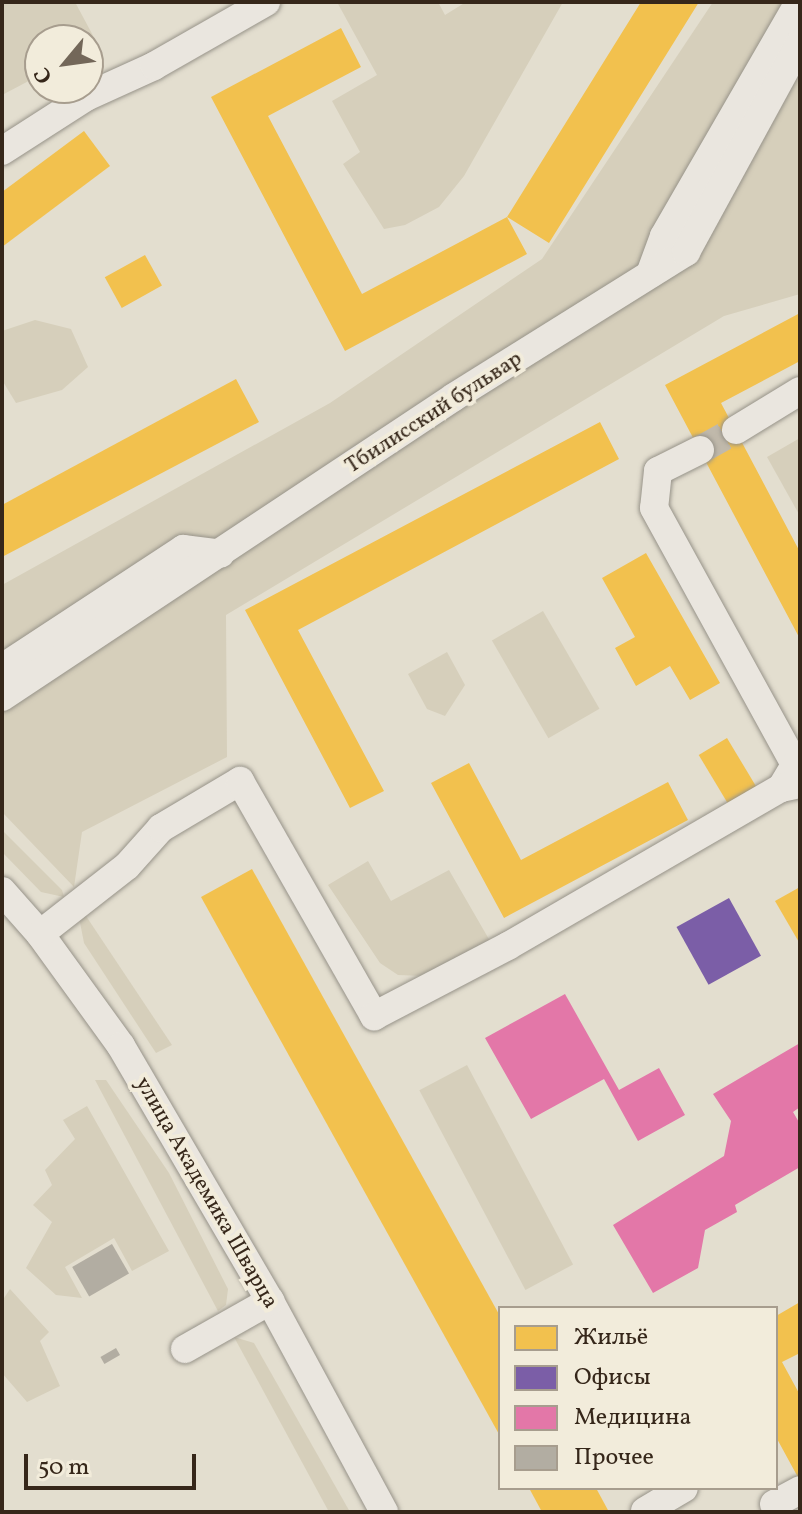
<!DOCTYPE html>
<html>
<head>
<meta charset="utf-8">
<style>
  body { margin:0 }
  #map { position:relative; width:802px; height:1514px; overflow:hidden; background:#e3decf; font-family:Vollkorn,serif }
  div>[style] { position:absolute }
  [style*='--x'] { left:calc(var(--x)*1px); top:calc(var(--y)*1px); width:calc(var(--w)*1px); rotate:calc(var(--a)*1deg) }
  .green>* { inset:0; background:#d6cfbb; transform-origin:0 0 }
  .homes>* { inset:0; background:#f2c14e; transform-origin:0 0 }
  .offices>* { inset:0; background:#7b5ea7; transform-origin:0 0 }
  .health>* { inset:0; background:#e377a8 }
  .building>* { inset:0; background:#b2ada2; transform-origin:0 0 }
  .minor-tunnel>* { height:28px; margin-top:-14px; transform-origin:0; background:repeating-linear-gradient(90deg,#c0b9ab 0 28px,transparent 0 42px) }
  .roads { filter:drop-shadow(0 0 2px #979389) drop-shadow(0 0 2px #979389) }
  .minor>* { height:28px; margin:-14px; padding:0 14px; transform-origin:14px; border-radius:14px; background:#eae6df }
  span { translate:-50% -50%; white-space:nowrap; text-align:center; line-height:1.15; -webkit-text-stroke:8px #f2ecdb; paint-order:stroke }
  .street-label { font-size:22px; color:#36271a }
  .frame { position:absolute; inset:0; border:4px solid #36271a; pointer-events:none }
  .legend { position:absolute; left:498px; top:1306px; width:280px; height:184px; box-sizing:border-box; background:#f2ecdb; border:2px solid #a79d8e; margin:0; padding:10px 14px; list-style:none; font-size:24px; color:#36271a }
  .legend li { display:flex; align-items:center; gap:16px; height:40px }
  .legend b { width:40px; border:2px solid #a79d8e }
  .north { position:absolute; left:24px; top:24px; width:80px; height:80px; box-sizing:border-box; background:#f2ecdb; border:2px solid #a79d8e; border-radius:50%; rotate:241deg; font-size:22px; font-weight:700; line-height:32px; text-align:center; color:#36271a }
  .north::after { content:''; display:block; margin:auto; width:28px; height:36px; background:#736759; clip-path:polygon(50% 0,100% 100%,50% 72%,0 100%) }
  .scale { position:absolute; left:24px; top:1454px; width:172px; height:36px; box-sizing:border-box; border:4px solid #36271a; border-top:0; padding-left:10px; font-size:24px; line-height:28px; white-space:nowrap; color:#36271a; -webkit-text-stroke:6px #f2ecdb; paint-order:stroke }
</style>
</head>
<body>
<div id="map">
  <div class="green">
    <i style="clip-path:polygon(2px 2px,75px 2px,98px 45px,88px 50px,88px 40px,40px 40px,40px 75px,4px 94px)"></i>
    <i style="clip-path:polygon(337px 2px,438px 2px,445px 15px,466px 2px,563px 2px,464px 176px,439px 207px,405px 225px,384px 229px,343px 164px,360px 152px,332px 101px,377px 75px)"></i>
    <i style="clip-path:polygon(713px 2px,800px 2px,800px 294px,724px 316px,226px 615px,227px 757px,82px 832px,74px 887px,2px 812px,2px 585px,330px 403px,542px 259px)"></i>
    <i style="clip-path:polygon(35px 320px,71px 329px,88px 367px,62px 390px,16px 403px,2px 380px,2px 331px)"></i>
    <i style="clip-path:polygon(800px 438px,800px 516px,767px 457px)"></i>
    <i style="left:543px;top:611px;width:113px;height:59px;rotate:60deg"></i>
    <i style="clip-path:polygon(447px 652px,465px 685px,445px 716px,427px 709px,408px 674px)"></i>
    <i style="clip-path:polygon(2px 830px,62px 890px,64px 897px,41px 892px,2px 852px)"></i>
    <i style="clip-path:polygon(368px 861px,391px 901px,449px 870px,490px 941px,424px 976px,398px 975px,380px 963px,328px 885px)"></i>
    <i style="clip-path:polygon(84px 913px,172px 1045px,156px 1053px,84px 943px,79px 917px)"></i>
    <i style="left:467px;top:1065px;width:226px;height:54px;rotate:62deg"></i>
    <i style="clip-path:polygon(95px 1080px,106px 1080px,169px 1173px,228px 1289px,226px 1305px,218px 1311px)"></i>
    <i style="clip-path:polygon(87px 1106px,169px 1251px,132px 1271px,114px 1238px,65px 1267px,82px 1298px,56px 1295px,26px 1268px,52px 1222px,33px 1205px,52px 1185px,45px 1170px,75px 1139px,63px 1120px)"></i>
    <i style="clip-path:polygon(10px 1289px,49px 1332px,40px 1341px,60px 1386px,27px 1402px,2px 1373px,2px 1301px)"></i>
    <i style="clip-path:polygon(234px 1337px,254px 1343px,350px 1512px,329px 1512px)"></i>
  </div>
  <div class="homes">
    <i style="clip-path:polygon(641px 2px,699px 2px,549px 243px,507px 217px,527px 254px,345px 351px,211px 97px,341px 28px,361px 67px,268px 116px,362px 294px,507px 217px)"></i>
    <i style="clip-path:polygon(84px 131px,110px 166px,2px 247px,2px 192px)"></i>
    <i style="left:145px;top:255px;width:35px;height:46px;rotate:61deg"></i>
    <i style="clip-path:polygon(800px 313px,800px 361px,721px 403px,800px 552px,800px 639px,665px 385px)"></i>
    <i style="clip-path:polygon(236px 379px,259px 422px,2px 557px,2px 505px)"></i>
    <i style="clip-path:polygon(600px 422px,619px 459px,298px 630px,384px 791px,350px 808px,245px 610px)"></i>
    <i style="clip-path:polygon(646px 553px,720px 683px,690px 700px,670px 666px,636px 686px,615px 648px,635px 637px,602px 578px)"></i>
    <i style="left:727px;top:738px;width:61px;height:33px;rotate:59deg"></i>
    <i style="clip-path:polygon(469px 763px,521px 860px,668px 782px,688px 820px,504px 918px,431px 783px)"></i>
    <i style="clip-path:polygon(252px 869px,500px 1316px,500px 1436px,201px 897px)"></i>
    <i style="clip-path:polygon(800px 887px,800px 944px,775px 901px)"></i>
    <i style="clip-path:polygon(800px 1302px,800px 1353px,782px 1362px,800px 1395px,800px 1481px,776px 1437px,776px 1316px)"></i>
    <i style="clip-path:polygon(529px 1488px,596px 1488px,609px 1512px,542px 1512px)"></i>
  </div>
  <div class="offices">
    <i style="left:729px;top:898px;width:66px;height:60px;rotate:61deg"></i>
  </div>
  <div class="health">
    <i style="clip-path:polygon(565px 994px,619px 1090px,659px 1068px,685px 1115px,638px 1141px,604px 1079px,531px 1119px,485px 1038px)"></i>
    <i style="clip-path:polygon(800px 1043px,800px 1107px,793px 1112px,800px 1124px,800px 1167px,735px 1205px,737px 1212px,705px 1230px,698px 1268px,653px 1293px,613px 1225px,724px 1156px,731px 1121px,713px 1094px)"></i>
  </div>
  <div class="building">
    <i style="left:112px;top:1244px;width:34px;height:46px;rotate:60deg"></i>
    <i style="left:116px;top:1348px;width:8px;height:18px;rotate:60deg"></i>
  </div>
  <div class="minor-tunnel">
    <i style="--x:700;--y:450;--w:41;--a:-29.1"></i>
  </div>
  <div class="roads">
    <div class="minor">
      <i style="--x:2;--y:151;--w:100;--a:-32.7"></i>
      <i style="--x:86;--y:97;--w:75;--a:-24.5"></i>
      <i style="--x:154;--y:66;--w:129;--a:-29.7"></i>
      <i style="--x:650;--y:274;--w:40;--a:-69.8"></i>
      <i style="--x:664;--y:236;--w:270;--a:-60"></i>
      <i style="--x:736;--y:430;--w:75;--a:-31.4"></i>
      <i style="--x:700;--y:450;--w:47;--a:153.4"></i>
      <i style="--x:658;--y:471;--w:37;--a:96"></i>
      <i style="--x:654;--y:508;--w:293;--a:61.2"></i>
      <i style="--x:795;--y:765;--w:27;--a:121"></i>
      <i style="--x:2;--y:668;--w:217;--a:-33.3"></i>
      <i style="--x:183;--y:549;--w:38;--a:7"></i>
      <i style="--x:2;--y:697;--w:542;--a:-33.57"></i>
      <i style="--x:454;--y:397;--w:274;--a:-32"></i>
      <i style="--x:686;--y:252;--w:238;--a:-61.4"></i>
      <i style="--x:2;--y:891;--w:57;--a:48.5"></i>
      <i style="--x:40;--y:934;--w:138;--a:54.1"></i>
      <i style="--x:121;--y:1046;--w:295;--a:59.7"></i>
      <i style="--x:270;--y:1301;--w:240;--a:61.6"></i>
      <i style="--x:40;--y:934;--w:110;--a:-38"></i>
      <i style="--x:127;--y:866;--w:51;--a:-48.2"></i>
      <i style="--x:161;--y:828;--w:92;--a:-30.7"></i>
      <i style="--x:240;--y:781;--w:271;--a:60.3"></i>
      <i style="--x:374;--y:1016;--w:151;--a:-27.6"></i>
      <i style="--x:508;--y:946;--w:315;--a:-30.1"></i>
      <i style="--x:781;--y:788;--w:19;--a:-12"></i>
      <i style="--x:185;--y:1349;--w:98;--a:-29.5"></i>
      <i style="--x:774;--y:1504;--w:30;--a:-28"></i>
      <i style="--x:645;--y:1511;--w:45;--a:-30.5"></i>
    </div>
  </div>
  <div class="street-label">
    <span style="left:434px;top:413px;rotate:-33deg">Тбилисский бульвар</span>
    <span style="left:206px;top:1193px;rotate:60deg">улица Академика Шварца</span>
  </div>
  <div class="frame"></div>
  <ul class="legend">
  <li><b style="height:22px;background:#f2c14e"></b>Жильё</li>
  <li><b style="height:22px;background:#7b5ea7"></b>Офисы</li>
  <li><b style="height:22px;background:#e377a8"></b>Медицина</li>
  <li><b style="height:22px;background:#b2ada2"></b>Прочее</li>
  </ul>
  <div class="north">С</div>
  <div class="scale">50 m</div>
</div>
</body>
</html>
